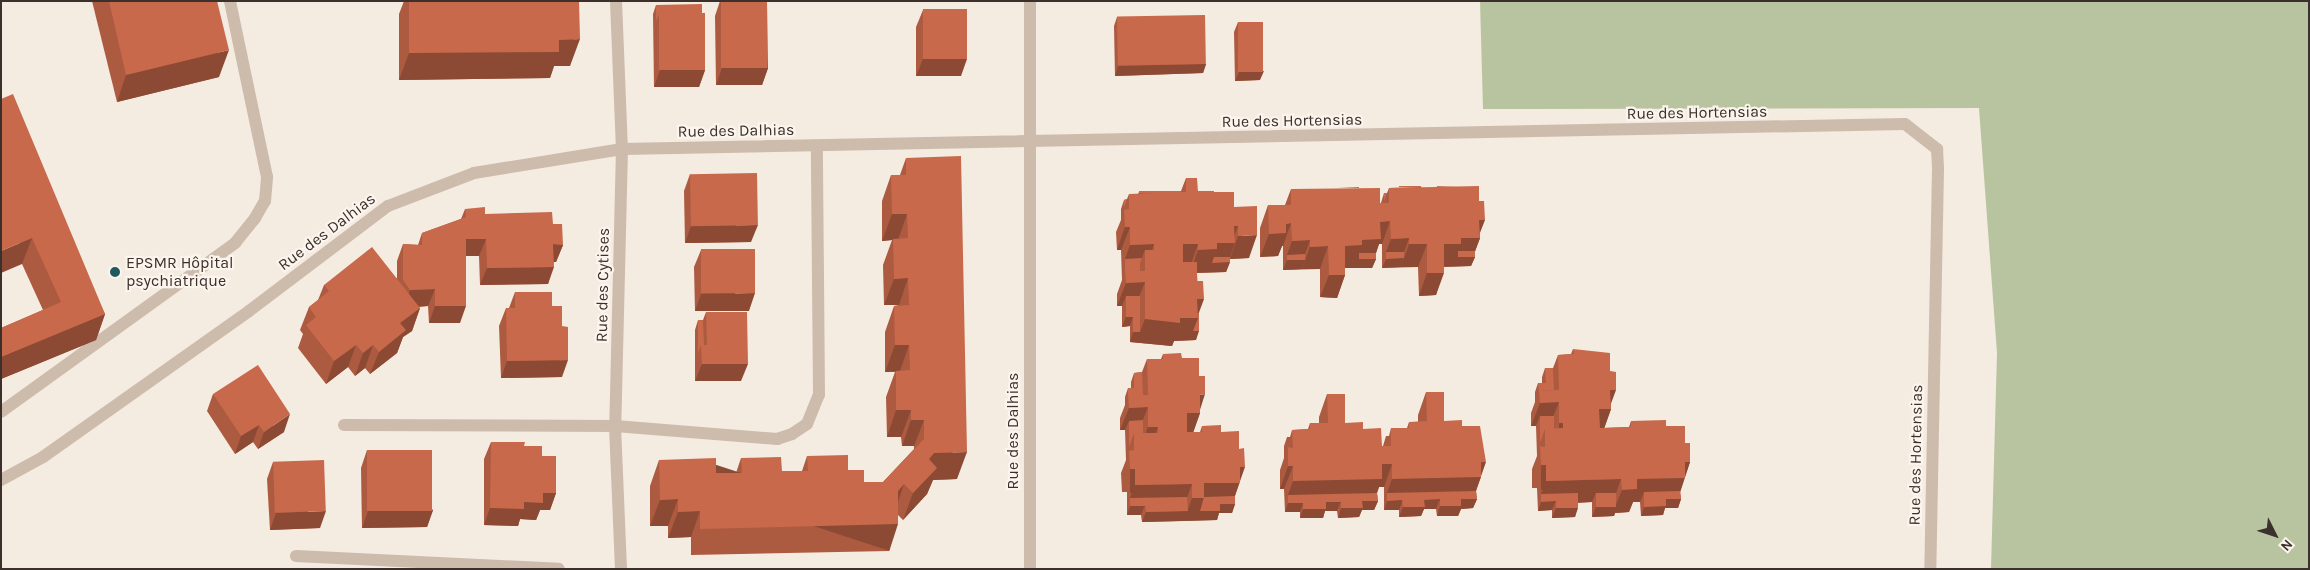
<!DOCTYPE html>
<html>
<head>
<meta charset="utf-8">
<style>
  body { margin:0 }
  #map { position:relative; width:2310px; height:570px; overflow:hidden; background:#f4ebe1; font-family:Karla,sans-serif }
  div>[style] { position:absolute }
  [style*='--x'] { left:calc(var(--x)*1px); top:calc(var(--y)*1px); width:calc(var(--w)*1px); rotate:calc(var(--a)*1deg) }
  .green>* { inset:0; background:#b8c4a0 }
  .lane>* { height:12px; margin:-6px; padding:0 6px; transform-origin:6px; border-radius:6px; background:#cdbbac }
  .street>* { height:12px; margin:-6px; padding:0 6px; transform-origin:6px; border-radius:6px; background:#cdbbac }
  .wall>* { inset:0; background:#ac5a40 }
  .shaded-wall>* { inset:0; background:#8c4a34; transform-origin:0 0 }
  .building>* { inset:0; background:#c8694b; transform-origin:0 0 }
  .dots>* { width:14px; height:14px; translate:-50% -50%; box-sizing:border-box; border:2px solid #fbf5ee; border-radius:50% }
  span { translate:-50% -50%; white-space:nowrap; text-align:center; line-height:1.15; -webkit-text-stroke:4.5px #fbf5ee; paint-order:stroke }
  .street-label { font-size:16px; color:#3b302b }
  .poi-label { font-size:16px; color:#3b302b }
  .left { translate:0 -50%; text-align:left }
  .frame { position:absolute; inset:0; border:2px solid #3b302b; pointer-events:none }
  .north { position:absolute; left:2250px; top:510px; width:50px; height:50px; -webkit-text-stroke:4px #fbf5ee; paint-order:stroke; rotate:131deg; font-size:14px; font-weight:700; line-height:20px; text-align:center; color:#3b302b }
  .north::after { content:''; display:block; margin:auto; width:18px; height:22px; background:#3b302b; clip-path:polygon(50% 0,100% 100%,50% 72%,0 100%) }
</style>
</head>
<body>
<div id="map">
  <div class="green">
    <i style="clip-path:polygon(1480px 1px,2309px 1px,2309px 569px,1991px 569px,1997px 353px,1979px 108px,1483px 109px)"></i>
  </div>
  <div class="lane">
    <i style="--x:1;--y:412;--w:289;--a:-35.8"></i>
    <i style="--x:235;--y:243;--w:32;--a:-51"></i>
    <i style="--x:255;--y:218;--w:20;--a:-60"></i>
    <i style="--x:265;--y:201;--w:24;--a:-85"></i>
    <i style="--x:267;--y:177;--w:180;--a:-101.9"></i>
  </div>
  <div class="street">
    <i style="--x:616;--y:1;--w:148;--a:87.7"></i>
    <i style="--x:622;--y:149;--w:277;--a:91.4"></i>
    <i style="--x:615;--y:426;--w:143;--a:87.6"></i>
    <i style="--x:1030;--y:1;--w:568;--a:90"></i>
    <i style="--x:344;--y:425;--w:271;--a:0.2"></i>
    <i style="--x:615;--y:426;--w:163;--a:4.6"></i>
    <i style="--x:777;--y:439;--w:16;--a:-18"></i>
    <i style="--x:792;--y:434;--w:18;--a:-34"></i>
    <i style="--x:807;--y:424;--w:31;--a:-68"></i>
    <i style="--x:819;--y:395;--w:249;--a:-90.5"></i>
    <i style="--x:1;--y:480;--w:48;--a:-28.7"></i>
    <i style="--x:43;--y:457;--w:252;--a:-35.3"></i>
    <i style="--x:249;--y:311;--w:174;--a:-37.1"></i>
    <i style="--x:388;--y:206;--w:92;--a:-21"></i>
    <i style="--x:474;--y:173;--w:150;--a:-9.2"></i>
    <i style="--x:622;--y:149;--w:1283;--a:-1.12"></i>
    <i style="--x:1905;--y:124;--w:41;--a:38"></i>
    <i style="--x:1937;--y:149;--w:20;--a:87"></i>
    <i style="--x:1938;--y:169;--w:400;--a:91.1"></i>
    <i style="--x:296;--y:556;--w:263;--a:2.8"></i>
  </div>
  <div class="wall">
    <i style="clip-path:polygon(92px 1px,217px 1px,219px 77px,117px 102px)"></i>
    <i style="clip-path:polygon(404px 1px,579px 1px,570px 66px,554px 66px,550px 78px,399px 80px,399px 14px)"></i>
    <i style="clip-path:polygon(720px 1px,767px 1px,768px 68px,762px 85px,716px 85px,715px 16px)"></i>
    <i style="clip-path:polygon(656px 5px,702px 13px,705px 70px,699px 87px,654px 87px,653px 14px)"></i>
    <i style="clip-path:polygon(923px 10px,961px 76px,916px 76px,916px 27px)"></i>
    <i style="clip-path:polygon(1117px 17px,1206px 64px,1203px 73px,1115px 76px,1114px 26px)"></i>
    <i style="clip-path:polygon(1238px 22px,1260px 80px,1235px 81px,1234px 32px)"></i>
    <i style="clip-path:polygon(1px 99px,105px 314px,96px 340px,1px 379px,1px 328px,43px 310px,22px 264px)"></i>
    <i style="clip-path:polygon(906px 158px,957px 479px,933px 480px,927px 494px,903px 520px,898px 515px,889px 551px,691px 555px,691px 537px,668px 538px,668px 526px,650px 526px,650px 486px,659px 460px,716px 473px,736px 473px,741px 458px,782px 471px,802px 471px,807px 456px,848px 470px,864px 482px,883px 482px,914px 449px,914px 446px,902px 446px,901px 437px,887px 437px,886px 397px,895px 372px,885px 372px,885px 332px,894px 306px,899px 305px,884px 305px,883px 265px,892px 240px,882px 241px,882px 201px,891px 175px,900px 175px)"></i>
    <i style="clip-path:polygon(690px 174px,751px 242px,685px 243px,684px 191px)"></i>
    <i style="clip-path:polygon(1186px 178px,1198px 191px,1213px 192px,1234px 207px,1249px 258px,1230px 259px,1230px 262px,1226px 272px,1197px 273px,1199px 313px,1196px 340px,1174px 341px,1172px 346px,1130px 342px,1130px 326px,1122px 327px,1122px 306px,1117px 306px,1117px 294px,1122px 280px,1121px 250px,1117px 250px,1116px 232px,1121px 220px,1121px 209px,1124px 200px,1127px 199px,1129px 194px,1138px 194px,1139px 192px,1181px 191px)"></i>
    <i style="clip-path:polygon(1421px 187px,1480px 234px,1480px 238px,1475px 251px,1475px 257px,1471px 266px,1444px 267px,1436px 295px,1419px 296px,1418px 267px,1382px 268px,1382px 244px,1379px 244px,1376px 253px,1376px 259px,1372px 268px,1345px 268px,1345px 275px,1337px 298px,1320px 297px,1320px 269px,1283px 270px,1283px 246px,1282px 246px,1278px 256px,1260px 257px,1260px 228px,1268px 205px,1285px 205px,1291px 189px,1381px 203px,1384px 193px,1387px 193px,1389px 188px)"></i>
    <i style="clip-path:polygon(465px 209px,485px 214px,553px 224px,563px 245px,556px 262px,554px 262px,548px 284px,480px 285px,479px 256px,466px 256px,460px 323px,429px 323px,428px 306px,419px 307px,420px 308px,412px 331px,403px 337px,397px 353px,370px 374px,365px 368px,355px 376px,348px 367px,326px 384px,298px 348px,303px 334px,300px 330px,309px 307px,318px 300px,324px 285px,397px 278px,397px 261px,403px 244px,418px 245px,422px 233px,461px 219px)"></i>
    <i style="clip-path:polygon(701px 250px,749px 311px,695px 311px,694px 267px)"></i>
    <i style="clip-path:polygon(515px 292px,552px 306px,562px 377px,501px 378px,499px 326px,506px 308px,509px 308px)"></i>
    <i style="clip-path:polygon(706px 312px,741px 381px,695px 381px,695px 330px,698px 320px,703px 320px)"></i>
    <i style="clip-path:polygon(1573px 349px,1611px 405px,1611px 409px,1604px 428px,1629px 427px,1631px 421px,1666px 426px,1685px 443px,1690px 462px,1680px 491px,1681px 499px,1678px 508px,1665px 508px,1663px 515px,1641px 516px,1640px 502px,1633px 502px,1629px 512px,1615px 513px,1614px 516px,1592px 517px,1592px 502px,1578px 503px,1575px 517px,1552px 518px,1552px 510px,1538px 511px,1537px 488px,1532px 488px,1532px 469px,1537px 456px,1536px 426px,1531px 426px,1531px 413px,1535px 402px,1535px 392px,1538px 383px,1542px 383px,1542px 377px,1545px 368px,1553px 368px,1558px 355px,1571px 354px)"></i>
    <i style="clip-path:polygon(1163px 354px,1182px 358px,1200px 409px,1200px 413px,1193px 432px,1200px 432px,1202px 426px,1221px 432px,1240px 481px,1235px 496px,1235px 504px,1232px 513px,1219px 513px,1217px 520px,1142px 522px,1141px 515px,1127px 515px,1127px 492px,1122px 492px,1121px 473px,1126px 460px,1125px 430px,1120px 430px,1120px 418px,1125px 405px,1125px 397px,1128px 388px,1131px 388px,1131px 382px,1134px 373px,1142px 372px,1147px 359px,1161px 359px)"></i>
    <i style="clip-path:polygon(1426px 392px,1444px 421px,1462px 426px,1481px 475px,1481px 477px,1476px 491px,1477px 499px,1473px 508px,1461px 509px,1458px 516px,1437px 516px,1436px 509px,1424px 509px,1421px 516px,1399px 517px,1399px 510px,1384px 510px,1384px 487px,1379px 487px,1377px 493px,1378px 501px,1374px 510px,1362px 510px,1359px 517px,1338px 518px,1337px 511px,1325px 511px,1323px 518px,1300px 518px,1300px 512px,1285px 512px,1284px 489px,1280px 489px,1280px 470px,1284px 458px,1284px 446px,1287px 437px,1290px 437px,1292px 430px,1308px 429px,1310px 423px,1319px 423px,1319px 417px,1327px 394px,1345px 423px,1363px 429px,1382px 446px,1383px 446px,1386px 436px,1389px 436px,1391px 428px,1407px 428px,1409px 422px,1418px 422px,1418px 415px)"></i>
    <i style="clip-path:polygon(213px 394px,284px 432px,258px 449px,253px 442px,235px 454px,207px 411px)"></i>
    <i style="clip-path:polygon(491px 442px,524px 446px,542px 456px,556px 493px,550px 510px,540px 510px,536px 520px,520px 519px,518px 526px,484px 525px,484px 459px)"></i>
    <i style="clip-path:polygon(367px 450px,433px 510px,427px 527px,362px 528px,361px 468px)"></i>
    <i style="clip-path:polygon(273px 462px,320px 528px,270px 530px,267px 479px)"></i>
  </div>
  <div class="shaded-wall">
    <i style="clip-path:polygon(580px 39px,570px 66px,554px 66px,550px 78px,399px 80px,409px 53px,559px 40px)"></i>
    <i style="clip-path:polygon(229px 50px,219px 77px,117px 102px,126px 75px)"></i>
    <i style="clip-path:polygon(923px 59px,967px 59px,961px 76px,916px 76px)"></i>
    <i style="clip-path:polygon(1206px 64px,1203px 73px,1115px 76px,1118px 66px)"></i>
    <i style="clip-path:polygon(722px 68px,768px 68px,762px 85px,716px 85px)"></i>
    <i style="clip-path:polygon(660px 70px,705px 70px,699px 87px,654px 87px)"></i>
    <i style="clip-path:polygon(1264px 71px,1260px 80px,1235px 81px,1239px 72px)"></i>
    <i style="clip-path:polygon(892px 214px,907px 214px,898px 240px,893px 239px,892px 240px,882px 241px)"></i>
    <i style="clip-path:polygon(1479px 220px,1485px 220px,1478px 238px,1480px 238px,1473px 257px,1475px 257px,1471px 266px,1435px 267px,1444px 244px,1461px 238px)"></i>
    <i style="clip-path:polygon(1390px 221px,1382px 244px,1379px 244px,1374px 259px,1376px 259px,1372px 268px,1337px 268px,1345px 246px,1362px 240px,1380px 222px)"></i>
    <i style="clip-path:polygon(1291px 223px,1283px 246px,1282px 246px,1278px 256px,1260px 257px,1269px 234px,1286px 224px)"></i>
    <i style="clip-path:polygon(758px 225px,751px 242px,685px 243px,691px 226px)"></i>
    <i style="clip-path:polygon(1234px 226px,1238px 226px,1232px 243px,1235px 243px,1228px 263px,1230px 262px,1226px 272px,1190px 273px,1198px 250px,1217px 243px)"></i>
    <i style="clip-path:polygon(1125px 227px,1130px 227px,1121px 250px,1117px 250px)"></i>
    <i style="clip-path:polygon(1257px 235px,1249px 258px,1230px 259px,1238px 236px)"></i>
    <i style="clip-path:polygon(32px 238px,22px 264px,1px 273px,1px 251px)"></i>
    <i style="clip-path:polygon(1409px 238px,1402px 258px,1404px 258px,1401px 267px,1382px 268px,1386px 259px,1386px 252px,1391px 239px)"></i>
    <i style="clip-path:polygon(466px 239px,486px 239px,479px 256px,460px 256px)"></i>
    <i style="clip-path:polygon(1310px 240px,1303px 260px,1305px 260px,1302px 269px,1283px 270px,1287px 260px,1287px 255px,1292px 241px)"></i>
    <i style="clip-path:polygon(553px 244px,563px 245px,556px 262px,547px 262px)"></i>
    <i style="clip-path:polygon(1154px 244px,1145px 271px,1145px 250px,1138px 267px,1125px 259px,1130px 245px)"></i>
    <i style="clip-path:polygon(1183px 244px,1198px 244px,1190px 267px,1174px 267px)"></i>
    <i style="clip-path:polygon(1409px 244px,1427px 244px,1418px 267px,1401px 267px)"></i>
    <i style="clip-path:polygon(1328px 246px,1320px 269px,1302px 269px,1310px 247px)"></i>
    <i style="clip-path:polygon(554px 267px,548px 284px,480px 285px,487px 268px)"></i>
    <i style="clip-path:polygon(1427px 273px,1444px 273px,1436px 295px,1419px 296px)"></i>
    <i style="clip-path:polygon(1329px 275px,1345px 275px,1337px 298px,1320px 297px)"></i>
    <i style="clip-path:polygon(908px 278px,899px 305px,884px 305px,894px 279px)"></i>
    <i style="clip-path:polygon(1145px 282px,1136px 305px,1126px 296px,1122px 306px,1117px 306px,1126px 283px)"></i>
    <i style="clip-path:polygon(435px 289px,428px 306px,404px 307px,410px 290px)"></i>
    <i style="clip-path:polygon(755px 293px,749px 311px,695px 311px,701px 294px)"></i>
    <i style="clip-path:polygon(1197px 299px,1204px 299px,1197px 318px,1198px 318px,1199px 331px,1196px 340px,1174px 341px,1172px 346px,1130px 342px,1133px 332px,1140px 332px,1145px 319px,1180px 318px)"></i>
    <i style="clip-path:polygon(435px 306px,466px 306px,460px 323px,429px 323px)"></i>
    <i style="clip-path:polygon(420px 308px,412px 331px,403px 337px,397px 353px,370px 374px,379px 352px,400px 323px)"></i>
    <i style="clip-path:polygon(105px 314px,96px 340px,1px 379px,1px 357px)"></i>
    <i style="clip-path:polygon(1126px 317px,1133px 317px,1130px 326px,1122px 327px)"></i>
    <i style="clip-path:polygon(356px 345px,348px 367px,326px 384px,334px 361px)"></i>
    <i style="clip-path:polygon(373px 345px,365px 368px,355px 376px,363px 353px)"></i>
    <i style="clip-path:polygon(895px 345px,909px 345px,900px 371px,885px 372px)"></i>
    <i style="clip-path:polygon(568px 360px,562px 377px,501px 378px,507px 361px)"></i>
    <i style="clip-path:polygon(702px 364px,748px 364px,741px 381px,695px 381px)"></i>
    <i style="clip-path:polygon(1610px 390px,1616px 390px,1609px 409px,1611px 409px,1603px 432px,1591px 432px,1599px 409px)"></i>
    <i style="clip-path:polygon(1205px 394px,1199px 413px,1200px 413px,1192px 436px,1178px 436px,1187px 413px,1200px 395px)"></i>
    <i style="clip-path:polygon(1559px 402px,1550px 425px,1540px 416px,1536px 426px,1531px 426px,1540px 403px)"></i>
    <i style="clip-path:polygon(1148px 407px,1139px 430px,1129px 421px,1125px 430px,1120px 430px,1129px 408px)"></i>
    <i style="clip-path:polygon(896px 410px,911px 410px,901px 437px,887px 437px)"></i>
    <i style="clip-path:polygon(290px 414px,284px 432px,258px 449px,264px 432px)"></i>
    <i style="clip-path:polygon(911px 420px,924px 420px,914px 446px,902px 446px)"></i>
    <i style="left:1559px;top:423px;width:4px;height:20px"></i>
    <i style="clip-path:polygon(259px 425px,253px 442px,235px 454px,241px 436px)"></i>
    <i style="clip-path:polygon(1148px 427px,1158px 427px,1151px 446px,1141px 446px)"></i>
    <i style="clip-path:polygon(967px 452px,957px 479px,933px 480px,927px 494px,903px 520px,913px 493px,929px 459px,934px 453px)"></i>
    <i style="clip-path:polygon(1481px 462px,1486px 462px,1473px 499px,1477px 499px,1473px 508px,1461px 509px,1458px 516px,1437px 516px,1440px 506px,1461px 500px,1439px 501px,1436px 509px,1424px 509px,1421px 516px,1399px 517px,1403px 507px,1424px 501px,1402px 502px,1399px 510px,1384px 510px,1387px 501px,1387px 493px,1392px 479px)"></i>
    <i style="clip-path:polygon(1685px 462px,1690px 462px,1678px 499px,1681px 499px,1678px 508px,1665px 508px,1663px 515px,1641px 516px,1644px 507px,1644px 492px,1640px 502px,1633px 502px,1629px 512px,1615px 513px,1614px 516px,1592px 517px,1596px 507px,1615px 507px,1622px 490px,1637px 479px)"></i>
    <i style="clip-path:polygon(1382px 464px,1392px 464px,1384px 487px,1379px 487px,1374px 501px,1378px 501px,1374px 510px,1362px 510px,1359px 517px,1338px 518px,1341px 508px,1362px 502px,1340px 503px,1337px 511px,1325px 511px,1323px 518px,1300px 518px,1303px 509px,1325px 503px,1303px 504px,1300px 512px,1285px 512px,1288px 503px,1288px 495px,1293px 481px)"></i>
    <i style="left:1541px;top:465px;width:5px;height:25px"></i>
    <i style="clip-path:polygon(1288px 466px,1293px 466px,1284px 489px,1280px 489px)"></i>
    <i style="clip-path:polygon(1240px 467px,1245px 467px,1232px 504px,1235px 504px,1232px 513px,1219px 513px,1217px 520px,1184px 521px,1192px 498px,1204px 483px)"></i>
    <i style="left:1130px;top:469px;width:5px;height:24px"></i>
    <i style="clip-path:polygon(1621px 479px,1613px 502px,1596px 493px,1592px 502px,1556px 503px,1556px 501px,1552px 510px,1538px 511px,1541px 502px,1541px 494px,1546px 481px)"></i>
    <i style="clip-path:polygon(904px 484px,895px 511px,898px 491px)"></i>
    <i style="clip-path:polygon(1192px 484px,1184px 506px,1144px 507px,1141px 515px,1127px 515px,1130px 506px,1130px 498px,1135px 485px)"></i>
    <i style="clip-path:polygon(543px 493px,556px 493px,550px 510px,540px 510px,536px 520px,520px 519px,518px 526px,484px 525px,490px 508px,524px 502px)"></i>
    <i style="clip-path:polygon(678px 499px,668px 526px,650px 526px,660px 500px)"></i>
    <i style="clip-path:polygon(1556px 508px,1578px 508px,1575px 517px,1552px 518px)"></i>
    <i style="clip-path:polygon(433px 510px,427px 527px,362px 528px,368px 511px)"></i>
    <i style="clip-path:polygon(326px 511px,320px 528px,270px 530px,276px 513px)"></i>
    <i style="clip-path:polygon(700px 511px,691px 537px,668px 538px,678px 512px)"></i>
    <i style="clip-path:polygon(1188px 511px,1184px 521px,1142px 522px,1146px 512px)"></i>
    <i style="left:898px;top:524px;width:28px;height:198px;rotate:108deg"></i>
  </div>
  <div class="building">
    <i style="clip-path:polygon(109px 1px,217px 1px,229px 50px,126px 75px)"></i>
    <i style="clip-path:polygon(409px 1px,579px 1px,580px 39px,559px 40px,559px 52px,409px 53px)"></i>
    <i style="left:721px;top:1px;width:46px;height:67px"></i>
    <i style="clip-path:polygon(702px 4px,702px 13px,659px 14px,656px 21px,656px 5px)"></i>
    <i style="left:967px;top:9px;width:50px;height:44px;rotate:90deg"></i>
    <i style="left:705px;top:13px;width:57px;height:46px;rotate:90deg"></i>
    <i style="left:1205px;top:15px;width:49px;height:88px;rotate:89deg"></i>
    <i style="left:1238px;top:22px;width:25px;height:50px"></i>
    <i style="clip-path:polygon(13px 94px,105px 314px,1px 357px,1px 328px,61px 302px,32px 238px,1px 251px,1px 99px)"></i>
    <i style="clip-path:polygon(961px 156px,967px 452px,934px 453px,929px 459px,937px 468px,913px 493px,904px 484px,898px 491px,898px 524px,700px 529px,700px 511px,678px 512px,678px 499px,660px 500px,659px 460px,716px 458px,716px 473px,742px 473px,741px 458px,781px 457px,782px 471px,808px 471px,807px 456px,848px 455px,848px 470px,864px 470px,864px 482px,883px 482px,924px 439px,924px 420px,911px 420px,911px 410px,896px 410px,896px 371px,910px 370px,909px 345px,895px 345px,894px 306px,909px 305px,908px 278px,894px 279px,893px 239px,908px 238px,907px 214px,892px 214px,891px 175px,906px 175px,906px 158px)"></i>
    <i style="left:757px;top:173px;width:52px;height:67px;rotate:89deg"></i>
    <i style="clip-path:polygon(1186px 178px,1197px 178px,1198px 192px,1234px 192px,1234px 207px,1257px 206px,1257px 235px,1238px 236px,1238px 226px,1234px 226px,1235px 243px,1217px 243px,1217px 249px,1198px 250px,1198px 244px,1183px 244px,1183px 262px,1197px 262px,1197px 281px,1203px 281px,1204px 299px,1197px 299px,1198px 318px,1180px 318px,1180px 323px,1145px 319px,1145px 282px,1126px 283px,1125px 271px,1145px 271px,1145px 250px,1154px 250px,1154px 244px,1130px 245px,1130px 227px,1125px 227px,1124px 210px,1129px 209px,1129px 194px,1186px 192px)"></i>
    <i style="left:1399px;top:186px;width:22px;height:1px"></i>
    <i style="clip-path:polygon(1437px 186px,1458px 186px,1437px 187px)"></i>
    <i style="clip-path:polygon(1479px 186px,1479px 201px,1484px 201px,1485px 220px,1479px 220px,1480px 238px,1461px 238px,1461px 244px,1444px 244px,1444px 273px,1427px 273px,1427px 244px,1409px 244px,1409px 238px,1391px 239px,1390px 221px,1380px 222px,1381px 239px,1362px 240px,1362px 245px,1345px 246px,1345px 275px,1329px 275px,1328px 246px,1310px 247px,1310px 240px,1292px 241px,1291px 223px,1286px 224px,1286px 233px,1269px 234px,1268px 205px,1291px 205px,1291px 189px,1380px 188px,1380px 203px,1389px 203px,1389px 188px)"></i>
    <i style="clip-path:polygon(1359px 187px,1359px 188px,1338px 188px)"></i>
    <i style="left:1181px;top:191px;width:2px;height:42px;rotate:90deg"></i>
    <i style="left:1198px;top:191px;width:16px;height:1px"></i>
    <i style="clip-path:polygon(1384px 193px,1387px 193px,1384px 201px)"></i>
    <i style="clip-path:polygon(1127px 199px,1124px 208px,1124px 200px)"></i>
    <i style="clip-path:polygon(485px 207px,485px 214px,552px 212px,553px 224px,562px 224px,563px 245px,553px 244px,554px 267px,487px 268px,486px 239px,466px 239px,466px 306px,435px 306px,435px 289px,410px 290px,403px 280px,403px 244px,422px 245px,422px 233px,466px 217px,465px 209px)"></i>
    <i style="clip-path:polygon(372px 247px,420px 308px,400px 323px,406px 330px,379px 352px,373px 345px,363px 353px,356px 345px,334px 361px,306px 325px,316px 317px,309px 307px,329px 291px,324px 285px)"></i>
    <i style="left:755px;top:249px;width:44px;height:54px;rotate:90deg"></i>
    <i style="left:1458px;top:251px;width:17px;height:6px"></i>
    <i style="clip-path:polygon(1386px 252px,1404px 252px,1404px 258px,1386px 259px)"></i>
    <i style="left:1359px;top:253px;width:17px;height:6px"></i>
    <i style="clip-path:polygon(1305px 254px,1305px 260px,1287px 260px,1287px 255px)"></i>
    <i style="clip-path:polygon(1214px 257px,1230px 257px,1230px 262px,1212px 263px)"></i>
    <i style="clip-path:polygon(1142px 258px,1140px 264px,1140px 271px,1125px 271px,1125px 259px)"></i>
    <i style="clip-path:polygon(515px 292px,552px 292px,552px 306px,562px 306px,562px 326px,568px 327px,568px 360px,507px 361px,506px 308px,515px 308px)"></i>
    <i style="clip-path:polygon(1126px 296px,1140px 296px,1140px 332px,1133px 332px,1133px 317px,1126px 317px)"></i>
    <i style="clip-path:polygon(706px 312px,747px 312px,748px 364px,702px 364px,701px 345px,707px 345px)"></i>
    <i style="clip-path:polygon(1198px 313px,1199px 313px,1199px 331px,1193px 331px,1198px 318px)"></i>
    <i style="clip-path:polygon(698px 320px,703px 320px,704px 345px,701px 345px,698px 353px)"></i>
    <i style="clip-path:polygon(1573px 349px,1610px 353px,1610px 371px,1616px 372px,1616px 390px,1610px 390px,1611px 409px,1599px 409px,1600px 428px,1631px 427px,1631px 421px,1666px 420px,1666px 426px,1685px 426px,1685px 443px,1690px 443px,1690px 462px,1685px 462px,1685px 478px,1637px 479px,1637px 489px,1622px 490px,1621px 479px,1546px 481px,1546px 465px,1541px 465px,1540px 446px,1545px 447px,1545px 429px,1563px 428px,1563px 423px,1559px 423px,1559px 402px,1540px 403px,1539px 391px,1559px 390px,1558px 355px,1574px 354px)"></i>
    <i style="clip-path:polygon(1181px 353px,1182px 358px,1199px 358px,1199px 376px,1205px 376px,1205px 394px,1200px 395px,1200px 413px,1187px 413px,1187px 432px,1202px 432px,1202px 426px,1221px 425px,1221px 432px,1239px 431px,1239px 449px,1244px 448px,1245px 467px,1240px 467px,1240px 483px,1204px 483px,1204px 498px,1192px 498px,1192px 484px,1135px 485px,1135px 469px,1130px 469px,1129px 451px,1134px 450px,1134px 433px,1158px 433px,1158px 427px,1148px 427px,1148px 407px,1129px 408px,1128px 395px,1148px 395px,1147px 359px,1163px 359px,1163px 354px)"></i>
    <i style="clip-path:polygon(258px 365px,290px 414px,264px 432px,259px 425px,241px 436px,213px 394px)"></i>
    <i style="clip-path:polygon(1545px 368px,1553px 368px,1554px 390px,1539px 391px,1539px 392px,1538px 383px,1546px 383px)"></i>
    <i style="clip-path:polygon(1142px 372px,1143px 395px,1128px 395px,1128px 396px,1128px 388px,1134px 388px,1134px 373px)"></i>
    <i style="clip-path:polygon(1426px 392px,1444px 392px,1444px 421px,1462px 420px,1462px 426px,1480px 426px,1486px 462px,1481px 462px,1481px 477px,1392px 479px,1392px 464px,1382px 464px,1382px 479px,1293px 481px,1293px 466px,1288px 466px,1288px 447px,1293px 448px,1292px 430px,1310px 429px,1310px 423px,1328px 423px,1327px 394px,1345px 394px,1345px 423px,1363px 422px,1363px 429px,1381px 428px,1382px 446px,1391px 446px,1391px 428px,1409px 428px,1409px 422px,1427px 421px)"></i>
    <i style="clip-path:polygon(1540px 416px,1554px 416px,1554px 429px,1545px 429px,1540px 443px)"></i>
    <i style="clip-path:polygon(1143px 420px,1143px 433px,1134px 433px,1129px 447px,1129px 421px)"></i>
    <i style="clip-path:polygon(491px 442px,525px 442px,524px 446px,542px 446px,542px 456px,556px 456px,556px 493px,543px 493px,543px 503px,524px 502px,524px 509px,490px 508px)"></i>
    <i style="left:367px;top:450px;width:65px;height:61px"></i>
    <i style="left:324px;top:460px;width:51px;height:51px;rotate:88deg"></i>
    <i style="clip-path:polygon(1476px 491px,1477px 499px,1461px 499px,1461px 506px,1440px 506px,1440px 499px,1424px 500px,1425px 507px,1403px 507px,1402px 500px,1387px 501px,1387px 493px)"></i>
    <i style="clip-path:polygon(1680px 491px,1681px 499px,1666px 499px,1666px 506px,1644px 507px,1644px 492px)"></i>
    <i style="clip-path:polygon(1377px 493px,1378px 501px,1362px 501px,1363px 508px,1341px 508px,1341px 502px,1326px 502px,1326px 509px,1303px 509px,1303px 503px,1288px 503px,1288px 495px)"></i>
    <i style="clip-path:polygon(1578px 493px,1578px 508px,1556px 508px,1556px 501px,1541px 502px,1541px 494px)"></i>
    <i style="left:1596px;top:493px;width:20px;height:14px"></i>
    <i style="clip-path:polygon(1235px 496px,1235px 504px,1220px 504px,1220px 511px,1200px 511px,1204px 497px)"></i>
    <i style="clip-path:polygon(1187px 497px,1188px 511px,1146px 512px,1145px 506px,1130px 506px,1130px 498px)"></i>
  </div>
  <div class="dots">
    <i style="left:115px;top:272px;background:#1f5a5e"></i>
  </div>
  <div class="street-label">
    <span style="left:1697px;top:113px;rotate:-1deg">Rue des Hortensias</span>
    <span style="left:1292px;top:121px;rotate:-1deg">Rue des Hortensias</span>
    <span style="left:736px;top:131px;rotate:-1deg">Rue des Dalhias</span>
    <span style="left:327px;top:232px;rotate:-37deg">Rue des Dalhias</span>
    <span style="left:603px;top:285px;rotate:-89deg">Rue des Cytises</span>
    <span style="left:1013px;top:431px;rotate:-90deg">Rue des Dalhias</span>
    <span style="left:1916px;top:455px;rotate:-89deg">Rue des Hortensias</span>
  </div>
  <div class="poi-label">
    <span class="left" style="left:126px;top:272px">EPSMR Hôpital<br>psychiatrique</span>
  </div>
  <div class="frame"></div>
  <div class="north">N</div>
</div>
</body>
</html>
